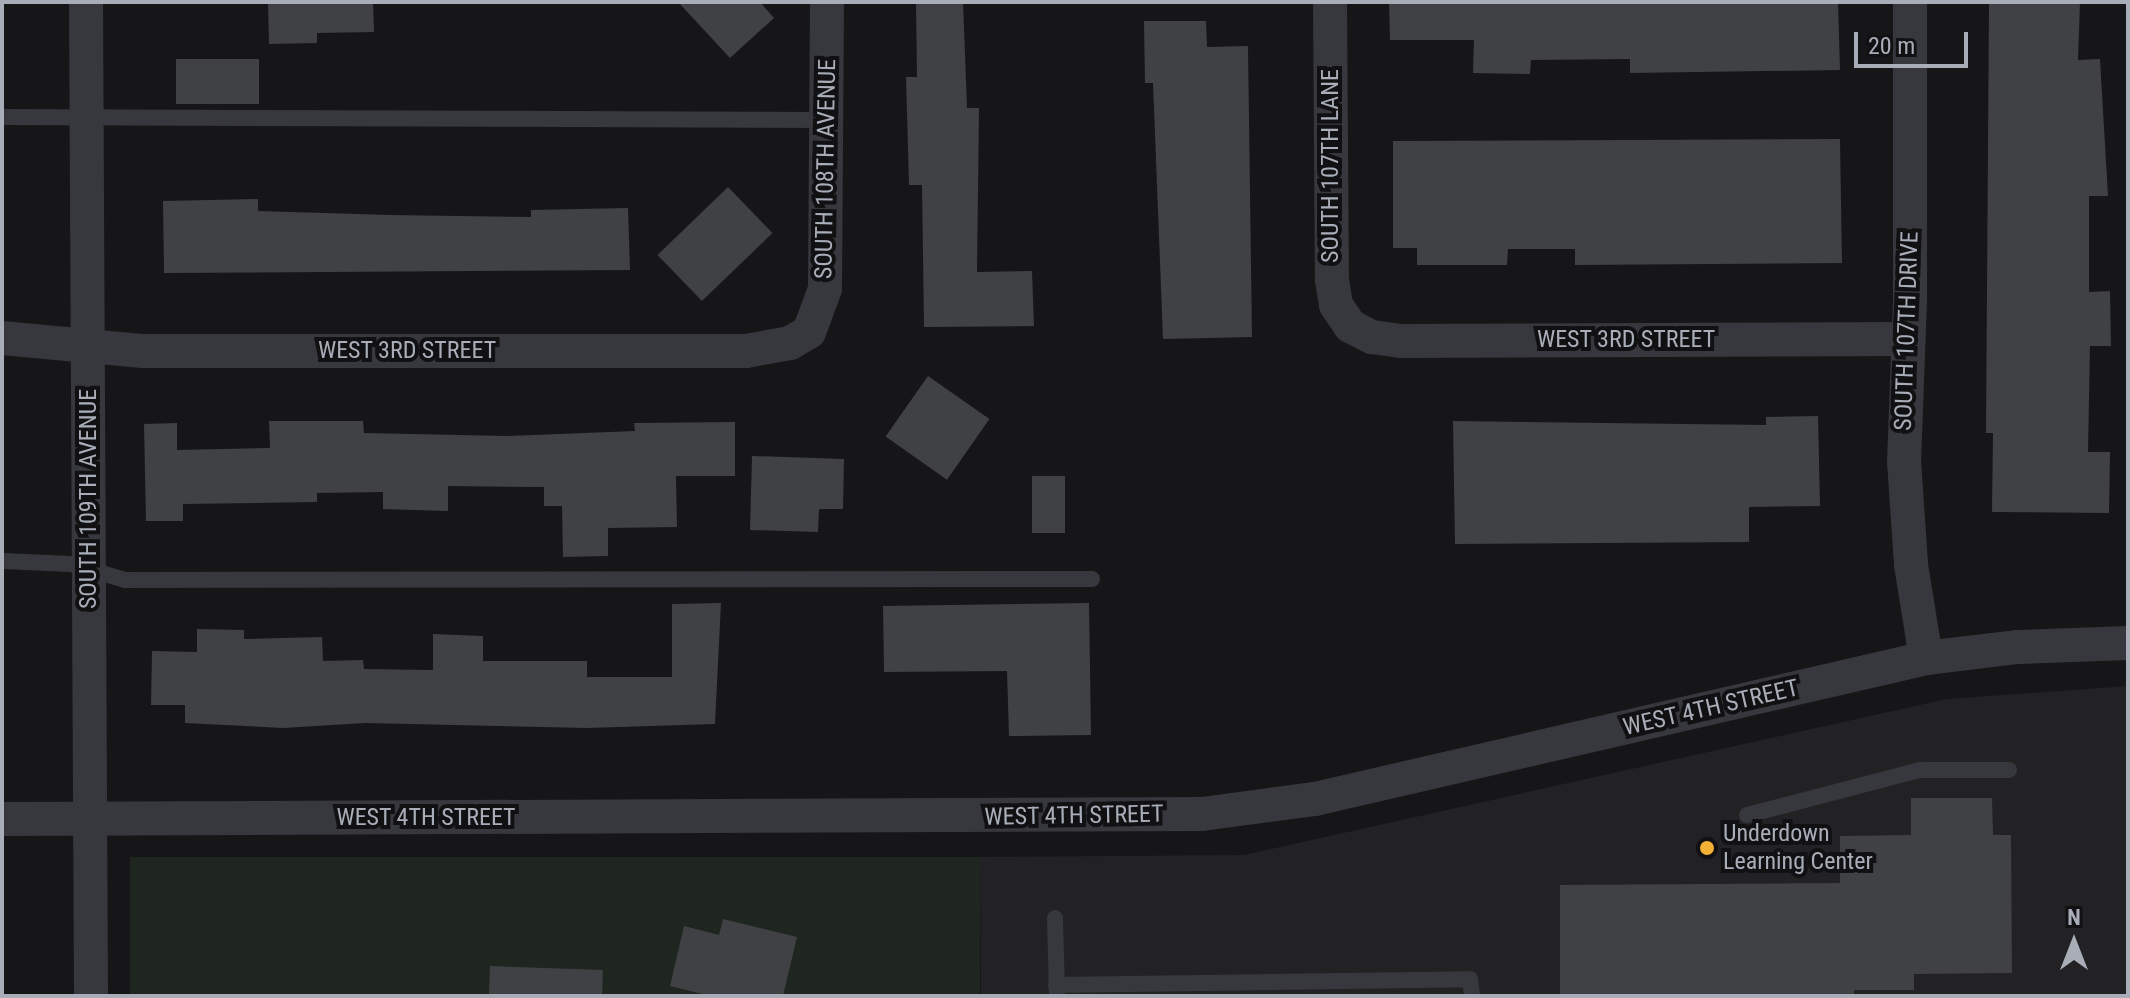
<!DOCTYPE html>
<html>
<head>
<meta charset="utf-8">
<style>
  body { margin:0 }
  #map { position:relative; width:2130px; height:998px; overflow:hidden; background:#161618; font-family:"Roboto Condensed",sans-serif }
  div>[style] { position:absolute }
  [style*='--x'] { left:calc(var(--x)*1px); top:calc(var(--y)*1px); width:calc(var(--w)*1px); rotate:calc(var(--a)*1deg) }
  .built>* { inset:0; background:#222225 }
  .green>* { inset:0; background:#1e261f; transform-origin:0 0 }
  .building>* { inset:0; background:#404145; transform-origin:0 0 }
  .service>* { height:16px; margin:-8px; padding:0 8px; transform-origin:8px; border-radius:8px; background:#37383d }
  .minor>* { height:34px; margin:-17px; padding:0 17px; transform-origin:17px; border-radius:17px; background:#37383d }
  .dots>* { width:22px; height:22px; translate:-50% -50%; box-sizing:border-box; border:4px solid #111113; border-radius:50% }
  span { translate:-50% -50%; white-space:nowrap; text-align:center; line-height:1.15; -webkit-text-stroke:8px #111113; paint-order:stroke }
  .street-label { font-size:24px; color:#a8adb8 }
  .poi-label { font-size:24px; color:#a8adb8 }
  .left { translate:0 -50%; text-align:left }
  .frame { position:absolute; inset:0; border:4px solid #a8adb8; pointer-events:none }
  .north { position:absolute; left:2034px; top:902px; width:80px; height:80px; -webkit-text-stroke:6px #111113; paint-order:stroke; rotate:0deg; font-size:22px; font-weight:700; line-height:32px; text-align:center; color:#a8adb8 }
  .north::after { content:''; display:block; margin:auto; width:28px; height:36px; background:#a8adb8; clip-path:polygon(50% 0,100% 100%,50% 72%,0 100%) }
  .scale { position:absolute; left:1854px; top:32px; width:114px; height:36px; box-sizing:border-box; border:4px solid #a8adb8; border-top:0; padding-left:10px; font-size:24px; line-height:28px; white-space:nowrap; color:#a8adb8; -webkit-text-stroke:6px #111113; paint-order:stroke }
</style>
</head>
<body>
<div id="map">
  <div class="built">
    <i style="clip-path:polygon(2128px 686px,2128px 996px,981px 996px,980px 857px,1244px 855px,1947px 699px)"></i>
  </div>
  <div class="green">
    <i style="left:980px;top:857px;width:139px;height:850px;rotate:90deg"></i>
  </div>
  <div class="building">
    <i style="clip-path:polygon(268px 2px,373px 2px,374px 32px,317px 33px,317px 43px,269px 44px)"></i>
    <i style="clip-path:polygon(678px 2px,760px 2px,774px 18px,730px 58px)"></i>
    <i style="clip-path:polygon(916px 2px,963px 2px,967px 108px,979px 108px,977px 272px,1032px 271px,1034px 326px,924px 327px,922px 185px,909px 185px,906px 77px,917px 77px)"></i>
    <i style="clip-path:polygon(1389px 2px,1838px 2px,1840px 70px,1630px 73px,1630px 59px,1531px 60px,1530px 74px,1473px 73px,1474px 40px,1390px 40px)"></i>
    <i style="clip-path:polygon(1989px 2px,2080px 2px,2078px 60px,2100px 59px,2108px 196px,2089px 196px,2089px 292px,2110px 291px,2111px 346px,2090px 346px,2088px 452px,2110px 452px,2109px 513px,1992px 512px,1993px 433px,1986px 433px)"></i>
    <i style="clip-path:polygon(1144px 21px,1206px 21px,1207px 47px,1248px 46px,1252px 337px,1163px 339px,1153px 83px,1145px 83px)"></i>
    <i style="left:176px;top:59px;width:83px;height:45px"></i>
    <i style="clip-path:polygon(1840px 139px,1842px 263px,1575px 265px,1575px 249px,1508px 249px,1507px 265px,1417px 265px,1417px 248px,1393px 248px,1393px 141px)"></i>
    <i style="left:728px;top:187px;width:64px;height:98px;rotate:46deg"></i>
    <i style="clip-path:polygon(258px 199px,258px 211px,389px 215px,531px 217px,531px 210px,628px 208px,630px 270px,164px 273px,163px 201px)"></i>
    <i style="left:928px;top:376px;width:75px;height:74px;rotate:35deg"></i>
    <i style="clip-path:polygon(1818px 416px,1820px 506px,1749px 507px,1749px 542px,1455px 544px,1453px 421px,1766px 425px,1766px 417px)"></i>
    <i style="clip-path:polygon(269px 421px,363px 421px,364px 433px,506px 436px,635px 431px,634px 423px,735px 422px,735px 476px,676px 476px,677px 527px,608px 528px,608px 556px,563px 557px,562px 506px,544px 506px,544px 487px,448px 486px,448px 511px,383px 509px,383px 492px,317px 493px,317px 502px,183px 504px,183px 521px,146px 521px,144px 424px,177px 423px,177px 450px,270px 448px)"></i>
    <i style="clip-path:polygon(752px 456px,844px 459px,843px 509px,819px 509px,818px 532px,750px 530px)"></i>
    <i style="left:1032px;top:476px;width:33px;height:57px"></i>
    <i style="clip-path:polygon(721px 603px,715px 724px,587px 728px,365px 723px,283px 728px,185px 723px,185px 705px,151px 705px,152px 651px,197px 652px,197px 629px,244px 630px,244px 639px,322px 637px,323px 661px,363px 660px,364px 669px,433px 670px,433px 634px,483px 636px,483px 661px,587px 661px,587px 677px,672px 677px,672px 604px)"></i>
    <i style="clip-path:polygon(1089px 603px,1091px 735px,1009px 736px,1007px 671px,884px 672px,883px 606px)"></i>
    <i style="clip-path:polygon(1911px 798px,1992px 798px,1993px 835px,2011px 835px,2012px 973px,1914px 974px,1914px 990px,1854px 990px,1854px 996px,1560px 996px,1560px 885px,1840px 883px,1840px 836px,1911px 835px)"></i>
    <i style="clip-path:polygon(723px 919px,797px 937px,783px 996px,711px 996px,670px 986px,684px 926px,719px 935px)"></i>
    <i style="left:490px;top:966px;width:113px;height:30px;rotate:2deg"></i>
  </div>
  <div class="service">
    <i style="--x:2;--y:117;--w:825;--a:0.21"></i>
    <i style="--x:2;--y:561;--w:69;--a:2.5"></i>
    <i style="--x:71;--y:564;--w:56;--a:16.5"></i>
    <i style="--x:125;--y:580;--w:967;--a:-0.06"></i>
    <i style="--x:1747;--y:815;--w:179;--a:-14.6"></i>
    <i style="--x:1920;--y:770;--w:89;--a:0"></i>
    <i style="--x:1055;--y:918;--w:78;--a:88.5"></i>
    <i style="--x:1056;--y:985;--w:414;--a:-0.8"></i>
    <i style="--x:1470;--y:979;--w:17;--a:83"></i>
  </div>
  <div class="minor">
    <i style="--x:86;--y:2;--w:994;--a:89.71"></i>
    <i style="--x:1330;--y:2;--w:278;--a:89.6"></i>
    <i style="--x:1332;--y:280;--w:25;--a:81"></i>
    <i style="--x:1336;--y:305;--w:25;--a:56"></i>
    <i style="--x:1350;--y:326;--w:25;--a:27"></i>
    <i style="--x:1372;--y:337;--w:29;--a:8"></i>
    <i style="--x:1401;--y:341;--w:505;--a:-0.23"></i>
    <i style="--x:1910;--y:2;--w:298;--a:90"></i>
    <i style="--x:1910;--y:300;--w:161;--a:92.1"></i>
    <i style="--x:1904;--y:461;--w:104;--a:86.1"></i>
    <i style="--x:1911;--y:565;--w:94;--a:80.8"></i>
    <i style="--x:2;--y:338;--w:142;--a:5.3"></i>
    <i style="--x:143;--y:351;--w:603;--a:0"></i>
    <i style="--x:746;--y:351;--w:45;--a:-10.3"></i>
    <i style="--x:790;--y:343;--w:22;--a:-30"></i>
    <i style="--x:809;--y:332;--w:46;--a:-69.6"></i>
    <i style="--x:825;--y:289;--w:287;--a:-89.6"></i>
    <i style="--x:2;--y:819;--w:1200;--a:-0.24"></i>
    <i style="--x:1202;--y:814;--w:114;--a:-7.6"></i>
    <i style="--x:1315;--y:799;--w:627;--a:-12.99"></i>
    <i style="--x:1926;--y:658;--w:93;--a:-6.8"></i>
    <i style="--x:2018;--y:647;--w:110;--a:-2.1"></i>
  </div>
  <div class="dots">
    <i style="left:1707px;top:848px;background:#f2b134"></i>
  </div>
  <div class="street-label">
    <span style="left:1331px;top:166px;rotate:-90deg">SOUTH 107TH LANE</span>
    <span style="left:826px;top:169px;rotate:-89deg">SOUTH 108TH AVENUE</span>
    <span style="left:1907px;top:331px;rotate:-88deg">SOUTH 107TH DRIVE</span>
    <span style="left:1626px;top:340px">WEST 3RD STREET</span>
    <span style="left:407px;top:351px">WEST 3RD STREET</span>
    <span style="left:89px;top:499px;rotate:-90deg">SOUTH 109TH AVENUE</span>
    <span style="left:1711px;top:708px;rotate:-13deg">WEST 4TH STREET</span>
    <span style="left:1074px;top:816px;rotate:-1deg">WEST 4TH STREET</span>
    <span style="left:426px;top:818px">WEST 4TH STREET</span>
  </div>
  <div class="poi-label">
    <span class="left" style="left:1723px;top:848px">Underdown<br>Learning Center</span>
  </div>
  <div class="frame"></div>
  <div class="north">N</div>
  <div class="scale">20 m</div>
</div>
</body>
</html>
